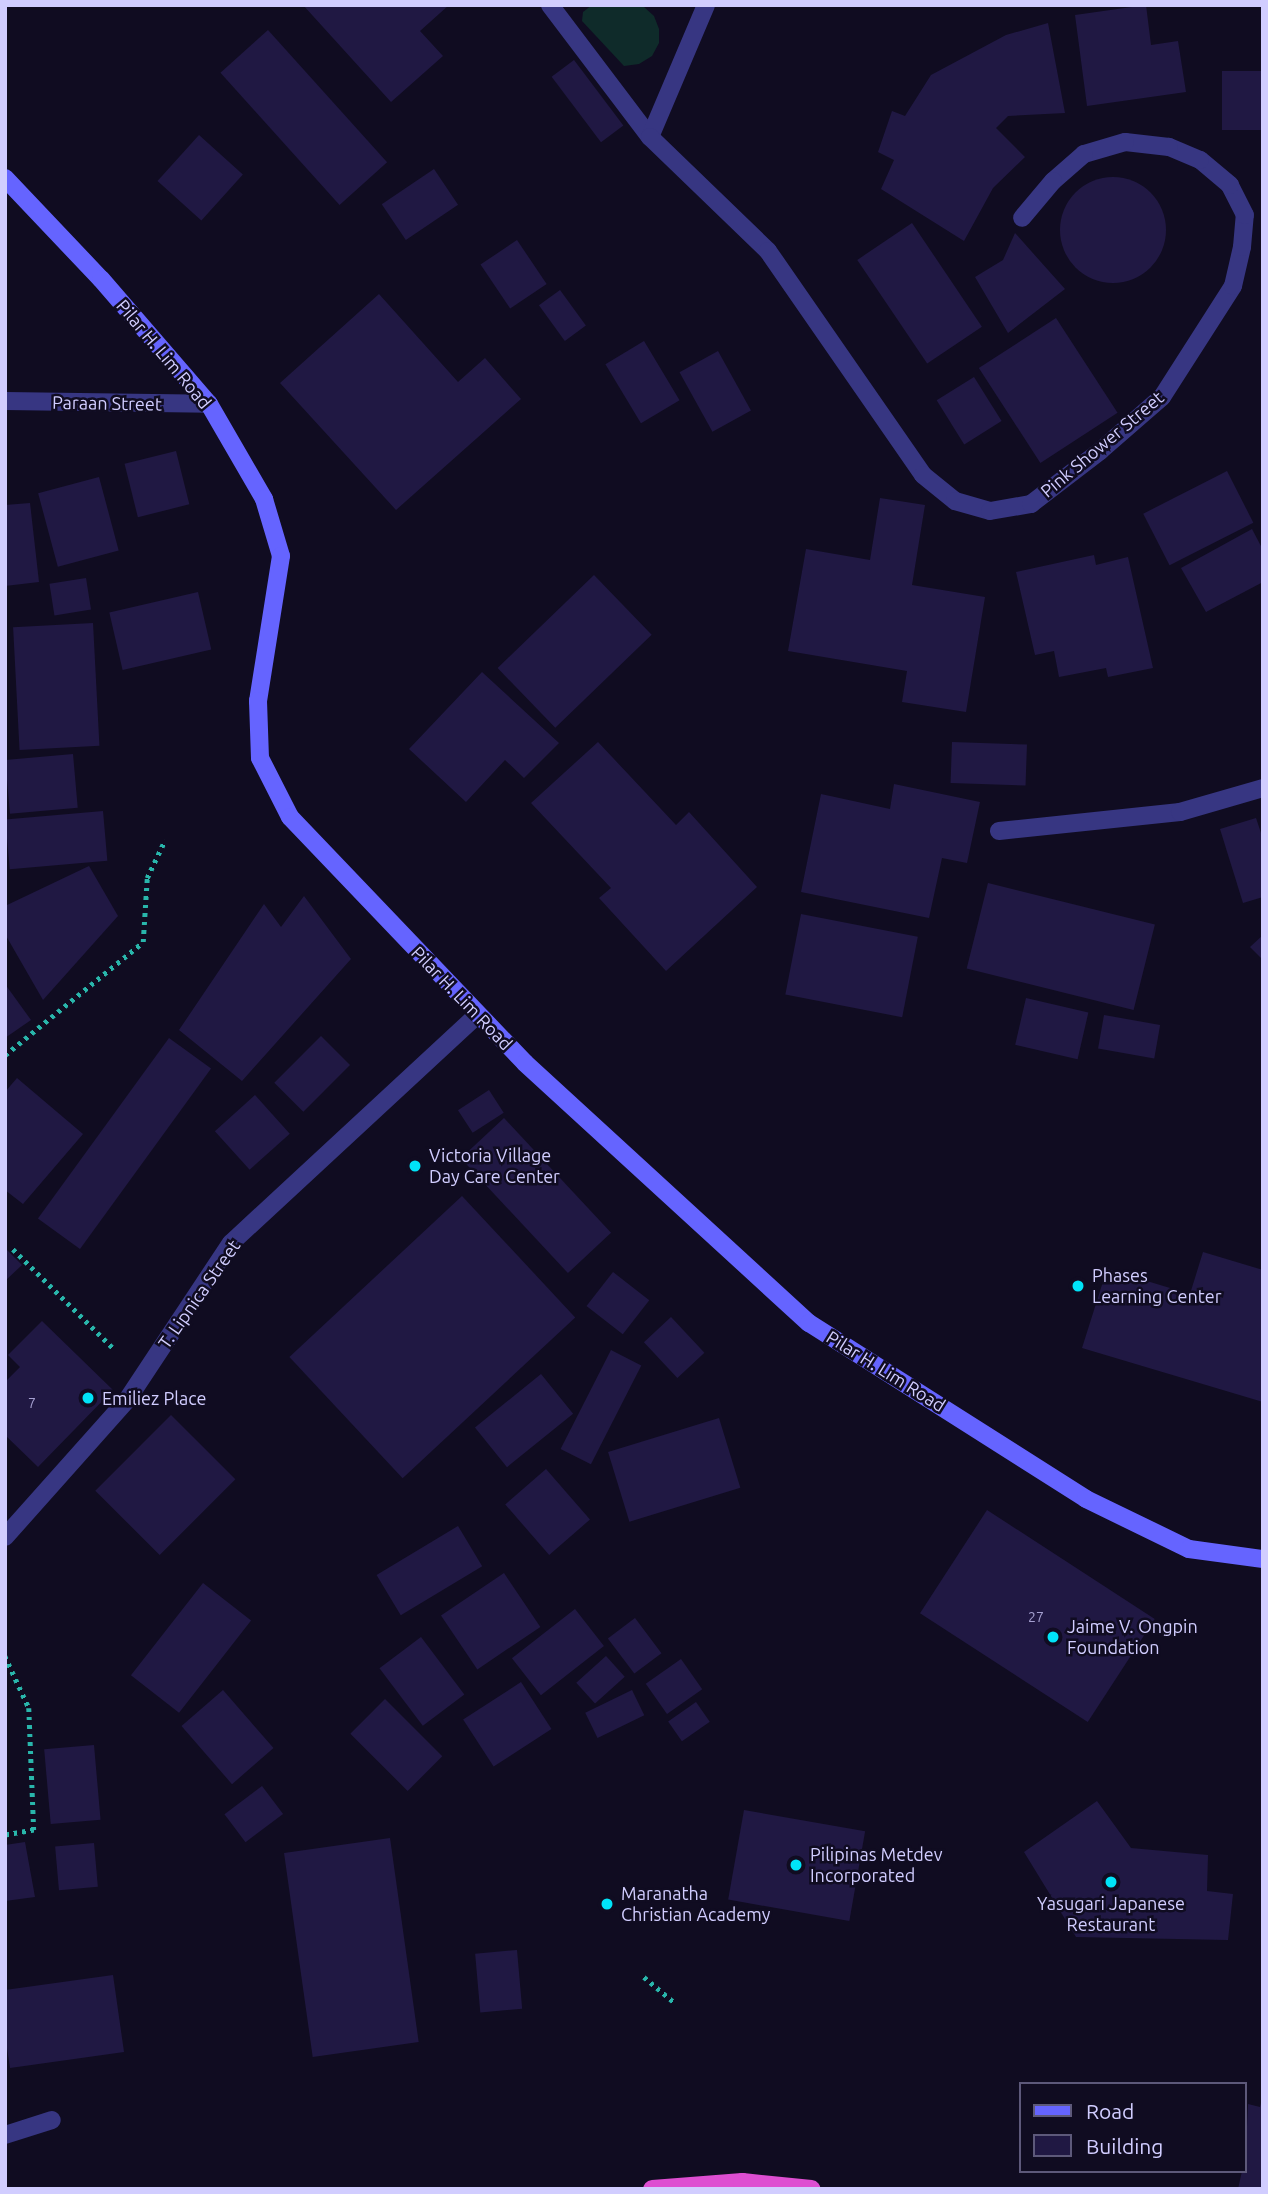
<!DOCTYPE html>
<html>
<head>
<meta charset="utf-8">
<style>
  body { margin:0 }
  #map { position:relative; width:1268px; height:2194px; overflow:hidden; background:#100c21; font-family:Ubuntu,sans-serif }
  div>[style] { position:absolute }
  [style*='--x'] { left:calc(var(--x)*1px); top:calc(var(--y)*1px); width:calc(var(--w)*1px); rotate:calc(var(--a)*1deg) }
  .green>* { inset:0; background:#0f2b2a }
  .building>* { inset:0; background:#201843; transform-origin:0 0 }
  .round { border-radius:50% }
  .path>* { height:4.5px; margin-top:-2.25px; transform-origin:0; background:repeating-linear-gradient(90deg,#29b6ab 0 3.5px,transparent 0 8.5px) }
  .minor>* { height:18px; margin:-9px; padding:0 9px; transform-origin:9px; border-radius:9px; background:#373682 }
  .secondary>* { height:18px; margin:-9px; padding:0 9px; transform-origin:9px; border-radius:9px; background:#6564ff }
  .trunk>* { height:19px; margin:-9.5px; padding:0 9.5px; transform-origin:9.5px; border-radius:9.5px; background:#de4ed1 }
  .dots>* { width:19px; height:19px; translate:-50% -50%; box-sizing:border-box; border:4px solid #100c21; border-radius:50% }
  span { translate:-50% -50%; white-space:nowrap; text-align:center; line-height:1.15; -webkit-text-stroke:5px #100c21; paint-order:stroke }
  .number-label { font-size:14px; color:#a5a0d0 }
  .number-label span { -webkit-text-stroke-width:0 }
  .street-label { font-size:18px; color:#d1cdff }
  .poi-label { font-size:18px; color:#d1cdff }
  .left { translate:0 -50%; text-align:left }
  .frame { position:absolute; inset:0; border:7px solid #d1cdff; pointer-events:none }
  .legend { position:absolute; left:1019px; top:2082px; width:228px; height:91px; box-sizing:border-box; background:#100c21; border:2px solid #5d597a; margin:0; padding:9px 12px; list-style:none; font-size:21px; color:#d1cdff }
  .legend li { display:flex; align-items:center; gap:14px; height:35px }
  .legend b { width:35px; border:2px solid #5d597a }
</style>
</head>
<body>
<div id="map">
  <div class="green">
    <i style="clip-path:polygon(592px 5px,644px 7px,654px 16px,659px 29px,659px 43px,652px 56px,639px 64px,624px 66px,582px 21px,583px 12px)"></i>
  </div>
  <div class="building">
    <i style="clip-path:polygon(303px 5px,449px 5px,420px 31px,443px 56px,391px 102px)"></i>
    <i style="clip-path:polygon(1146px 5px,1151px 45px,1178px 41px,1186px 92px,1087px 106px,1075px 15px)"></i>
    <i style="clip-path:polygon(1048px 23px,1065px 113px,1008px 116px,996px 128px,1025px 157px,993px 188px,964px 241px,881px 189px,894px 160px,878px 152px,892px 111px,905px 116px,931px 75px,1006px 35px)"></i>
    <i style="left:268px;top:30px;width:178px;height:64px;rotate:48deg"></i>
    <i style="left:574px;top:60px;width:82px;height:28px;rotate:53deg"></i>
    <i style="left:1263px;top:71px;width:59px;height:41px;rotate:90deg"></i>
    <i style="left:199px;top:135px;width:59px;height:62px;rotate:42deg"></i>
    <i style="left:434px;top:169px;width:43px;height:63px;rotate:56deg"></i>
    <i class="round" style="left:1060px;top:177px;width:106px;height:106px"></i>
    <i style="left:912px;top:223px;width:125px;height:66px;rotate:56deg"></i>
    <i style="clip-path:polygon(1015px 233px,1065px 289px,1008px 333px,975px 277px,1003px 260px)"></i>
    <i style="left:517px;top:240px;width:53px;height:44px;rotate:56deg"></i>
    <i style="left:560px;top:290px;width:44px;height:26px;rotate:54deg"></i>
    <i style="clip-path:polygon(379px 294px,458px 382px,485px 358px,521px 399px,396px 510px,280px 383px)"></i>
    <i style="left:1056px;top:318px;width:113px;height:92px;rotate:57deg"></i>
    <i style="left:644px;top:341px;width:69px;height:45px;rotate:59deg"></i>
    <i style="left:718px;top:351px;width:68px;height:44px;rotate:61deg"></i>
    <i style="left:974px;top:377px;width:52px;height:44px;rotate:58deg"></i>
    <i style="left:176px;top:451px;width:55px;height:53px;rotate:76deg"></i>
    <i style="left:1227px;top:471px;width:58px;height:94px;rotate:63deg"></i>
    <i style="left:99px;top:477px;width:76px;height:63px;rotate:75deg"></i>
    <i style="clip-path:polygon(880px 498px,925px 505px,912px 585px,985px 597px,966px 712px,902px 702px,907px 671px,788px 651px,806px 549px,870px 560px)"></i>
    <i style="clip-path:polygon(30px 503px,39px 582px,5px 586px,5px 505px)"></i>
    <i style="clip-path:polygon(1252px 529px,1263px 550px,1263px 582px,1206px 612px,1181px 568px)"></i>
    <i style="clip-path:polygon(1094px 555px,1096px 565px,1128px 557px,1153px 668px,1108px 677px,1106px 668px,1059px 677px,1054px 651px,1035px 655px,1016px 572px)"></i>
    <i style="left:594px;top:575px;width:83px;height:134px;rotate:46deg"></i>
    <i style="left:86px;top:578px;width:32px;height:37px;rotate:81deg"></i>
    <i style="left:198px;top:592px;width:59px;height:91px;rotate:77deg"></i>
    <i style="left:93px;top:623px;width:123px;height:80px;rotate:87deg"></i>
    <i style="clip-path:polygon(482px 672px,559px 743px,524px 778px,505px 760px,466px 802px,409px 749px)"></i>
    <i style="clip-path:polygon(598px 742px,676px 825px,689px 812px,757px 887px,666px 971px,599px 898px,611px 888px,531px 803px)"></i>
    <i style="left:952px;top:742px;width:75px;height:41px;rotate:2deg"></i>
    <i style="left:73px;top:754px;width:54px;height:68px;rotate:85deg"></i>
    <i style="clip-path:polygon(894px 784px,980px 802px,967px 863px,942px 858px,929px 918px,801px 892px,821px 794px,890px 809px)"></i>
    <i style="left:103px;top:811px;width:50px;height:98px;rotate:85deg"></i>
    <i style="clip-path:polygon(1256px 818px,1263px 839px,1263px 897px,1243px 903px,1220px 829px)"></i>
    <i style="clip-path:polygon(89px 866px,118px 916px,43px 1000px,5px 934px,5px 906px)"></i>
    <i style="left:988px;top:883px;width:172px;height:88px;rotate:14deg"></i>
    <i style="clip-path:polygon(304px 896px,351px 959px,242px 1081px,179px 1030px,264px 904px,281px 927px)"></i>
    <i style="left:801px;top:914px;width:119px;height:82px;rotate:11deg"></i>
    <i style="clip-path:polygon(1263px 935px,1263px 960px,1250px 947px)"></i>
    <i style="clip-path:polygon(5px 984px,31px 1020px,5px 1038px)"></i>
    <i style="left:1026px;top:998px;width:64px;height:48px;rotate:13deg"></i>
    <i style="left:1104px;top:1015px;width:57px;height:34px;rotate:10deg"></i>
    <i style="left:321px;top:1036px;width:41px;height:66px;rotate:45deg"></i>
    <i style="left:169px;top:1038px;width:52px;height:223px;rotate:36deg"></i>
    <i style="clip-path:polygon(17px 1078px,83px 1134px,23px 1204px,5px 1190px,5px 1092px)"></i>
    <i style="left:489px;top:1090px;width:27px;height:37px;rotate:57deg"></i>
    <i style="left:255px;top:1095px;width:52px;height:54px;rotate:48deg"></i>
    <i style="left:504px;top:1118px;width:157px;height:59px;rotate:47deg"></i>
    <i style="left:462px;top:1196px;width:166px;height:236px;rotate:47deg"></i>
    <i style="clip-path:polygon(5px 1248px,22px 1265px,5px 1281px)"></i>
    <i style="clip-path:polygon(1203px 1252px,1263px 1270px,1263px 1402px,1082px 1348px,1107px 1269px,1190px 1294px)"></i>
    <i style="left:613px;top:1272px;width:46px;height:43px;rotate:38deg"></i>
    <i style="left:671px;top:1317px;width:49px;height:37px;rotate:47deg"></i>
    <i style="clip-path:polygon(42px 1321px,113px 1390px,38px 1467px,5px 1435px,5px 1382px,20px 1367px,8px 1355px)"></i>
    <i style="left:611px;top:1350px;width:34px;height:111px;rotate:27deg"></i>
    <i style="left:541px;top:1374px;width:51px;height:85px;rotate:51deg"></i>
    <i style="left:171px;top:1415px;width:91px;height:107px;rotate:45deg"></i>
    <i style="left:719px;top:1418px;width:73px;height:116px;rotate:73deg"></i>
    <i style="left:546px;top:1469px;width:67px;height:54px;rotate:49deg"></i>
    <i style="left:987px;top:1510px;width:200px;height:123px;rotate:33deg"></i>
    <i style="left:458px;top:1526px;width:47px;height:95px;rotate:59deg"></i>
    <i style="left:504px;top:1573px;width:65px;height:76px;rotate:56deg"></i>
    <i style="left:203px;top:1583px;width:61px;height:117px;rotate:38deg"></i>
    <i style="left:575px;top:1609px;width:47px;height:80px;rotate:52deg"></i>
    <i style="left:635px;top:1618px;width:44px;height:34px;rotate:53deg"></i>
    <i style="left:421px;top:1637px;width:72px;height:52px;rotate:53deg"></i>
    <i style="left:606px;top:1656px;width:28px;height:40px;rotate:48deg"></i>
    <i style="left:681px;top:1659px;width:37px;height:43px;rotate:55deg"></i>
    <i style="left:521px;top:1682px;width:56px;height:69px;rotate:57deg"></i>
    <i style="left:223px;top:1690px;width:77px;height:55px;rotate:49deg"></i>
    <i style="left:632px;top:1690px;width:28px;height:52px;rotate:64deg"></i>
    <i style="left:385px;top:1699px;width:81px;height:49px;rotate:45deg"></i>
    <i style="left:696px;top:1702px;width:24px;height:34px;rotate:55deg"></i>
    <i style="left:94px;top:1745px;width:75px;height:50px;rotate:85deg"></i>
    <i style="left:262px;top:1786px;width:35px;height:47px;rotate:53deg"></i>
    <i style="clip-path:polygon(1097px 1801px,1131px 1848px,1208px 1855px,1207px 1891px,1233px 1894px,1228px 1940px,1076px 1937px,1024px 1852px)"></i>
    <i style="left:744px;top:1810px;width:123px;height:91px;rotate:10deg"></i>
    <i style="left:390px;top:1838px;width:206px;height:107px;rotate:82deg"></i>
    <i style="clip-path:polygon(25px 1842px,35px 1897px,5px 1901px,5px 1845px)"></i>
    <i style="left:94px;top:1843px;width:44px;height:39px;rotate:85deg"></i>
    <i style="left:517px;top:1950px;width:59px;height:42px;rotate:85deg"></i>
    <i style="clip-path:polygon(113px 1975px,124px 2052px,10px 2068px,5px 2035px,5px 1990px)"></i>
    <i style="clip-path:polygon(1262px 2099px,1263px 2189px,1238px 2189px,1242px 2171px,1245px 2171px,1248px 2104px,1260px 2107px)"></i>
  </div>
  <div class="path">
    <i style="--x:5;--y:1055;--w:178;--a:-39.3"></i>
    <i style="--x:143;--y:942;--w:64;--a:-86.4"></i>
    <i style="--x:147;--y:878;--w:42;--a:-64.7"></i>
    <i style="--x:13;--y:1249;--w:142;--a:44.7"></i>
    <i style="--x:5;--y:1656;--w:57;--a:65.2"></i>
    <i style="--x:29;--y:1708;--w:122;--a:87.7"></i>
    <i style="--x:34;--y:1830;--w:29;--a:170"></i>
    <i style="--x:644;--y:1977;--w:40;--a:40"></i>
  </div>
  <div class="minor">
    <i style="--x:550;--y:5;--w:166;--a:52.9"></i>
    <i style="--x:650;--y:137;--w:143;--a:-67"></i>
    <i style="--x:650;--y:137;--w:164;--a:44"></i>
    <i style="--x:768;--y:251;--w:272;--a:55.3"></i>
    <i style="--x:923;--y:475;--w:41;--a:39.1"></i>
    <i style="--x:955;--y:501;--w:36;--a:16"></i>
    <i style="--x:990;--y:511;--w:42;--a:-9.7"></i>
    <i style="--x:1031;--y:504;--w:87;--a:-37.5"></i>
    <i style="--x:1100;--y:451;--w:82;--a:-41.1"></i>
    <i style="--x:1162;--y:397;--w:132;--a:-57.4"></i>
    <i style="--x:1233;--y:286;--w:40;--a:-77"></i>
    <i style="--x:1242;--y:247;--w:32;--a:-85"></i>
    <i style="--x:1245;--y:215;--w:34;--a:-117"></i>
    <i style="--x:1230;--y:185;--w:39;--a:-140"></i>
    <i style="--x:1200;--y:160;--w:34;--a:-157"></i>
    <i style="--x:1169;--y:147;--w:44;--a:-173.5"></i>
    <i style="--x:1125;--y:142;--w:43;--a:163.7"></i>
    <i style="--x:1084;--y:154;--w:41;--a:138.9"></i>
    <i style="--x:1053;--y:181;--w:48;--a:130"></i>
    <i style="--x:5;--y:401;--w:204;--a:0.8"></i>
    <i style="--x:999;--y:831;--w:182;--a:-6"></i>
    <i style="--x:1180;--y:812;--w:86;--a:-16.1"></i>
    <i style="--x:5;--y:1537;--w:183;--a:-48.3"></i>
    <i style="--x:127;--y:1400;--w:188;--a:-56.5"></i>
    <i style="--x:231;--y:1243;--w:335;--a:-42.8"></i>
    <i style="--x:5;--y:2135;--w:49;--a:-17.7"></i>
  </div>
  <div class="secondary">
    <i style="--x:5;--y:178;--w:139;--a:46.5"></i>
    <i style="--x:101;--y:279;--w:165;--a:49.2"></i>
    <i style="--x:209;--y:404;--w:110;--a:59.9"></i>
    <i style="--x:264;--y:499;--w:59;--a:73.4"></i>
    <i style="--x:281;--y:556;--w:147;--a:99"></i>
    <i style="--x:258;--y:701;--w:57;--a:88"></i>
    <i style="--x:260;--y:758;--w:66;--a:63"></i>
    <i style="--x:290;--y:817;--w:340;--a:46.3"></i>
    <i style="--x:525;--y:1063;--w:385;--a:42.5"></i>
    <i style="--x:809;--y:1323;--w:328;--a:32.4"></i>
    <i style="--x:1086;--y:1499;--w:114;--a:25.9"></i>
    <i style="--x:1189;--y:1549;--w:75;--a:7.7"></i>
  </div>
  <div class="trunk">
    <i style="--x:652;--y:2189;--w:90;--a:-4.4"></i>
    <i style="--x:742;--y:2182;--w:69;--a:5.8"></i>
  </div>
  <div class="dots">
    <i style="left:415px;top:1166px;background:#00e3f8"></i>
    <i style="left:1078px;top:1286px;background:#00e3f8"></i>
    <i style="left:88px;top:1398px;background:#00e3f8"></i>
    <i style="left:1053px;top:1637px;background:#00e3f8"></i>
    <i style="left:796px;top:1865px;background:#00e3f8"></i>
    <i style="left:1111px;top:1882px;background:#00e3f8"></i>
    <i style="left:607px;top:1904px;background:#00e3f8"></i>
  </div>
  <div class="number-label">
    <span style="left:32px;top:1403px">7</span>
    <span style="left:1036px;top:1617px">27</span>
  </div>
  <div class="street-label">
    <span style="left:164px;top:354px;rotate:50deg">Pilar H. Lim Road</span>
    <span style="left:107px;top:403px;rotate:1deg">Paraan Street</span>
    <span style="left:1102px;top:444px;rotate:-40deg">Pink Shower Street</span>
    <span style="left:462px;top:998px;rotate:46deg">Pilar H. Lim Road</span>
    <span style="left:199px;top:1294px;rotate:-55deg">T. Lipnica Street</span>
    <span style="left:886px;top:1371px;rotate:32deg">Pilar H. Lim Road</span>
  </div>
  <div class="poi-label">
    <span class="left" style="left:429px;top:1166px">Victoria Village<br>Day Care Center</span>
    <span class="left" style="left:1092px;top:1286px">Phases<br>Learning Center</span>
    <span class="left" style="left:102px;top:1398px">Emiliez Place</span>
    <span class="left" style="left:1067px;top:1637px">Jaime V. Ongpin<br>Foundation</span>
    <span class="left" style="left:810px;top:1865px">Pilipinas Metdev<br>Incorporated</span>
    <span class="left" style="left:621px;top:1904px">Maranatha<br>Christian Academy</span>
    <span style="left:1111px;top:1914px">Yasugari Japanese<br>Restaurant</span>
  </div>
  <div class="frame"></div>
  <ul class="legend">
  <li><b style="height:9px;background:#6564ff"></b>Road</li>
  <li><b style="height:19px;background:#201843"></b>Building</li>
  </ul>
</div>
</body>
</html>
